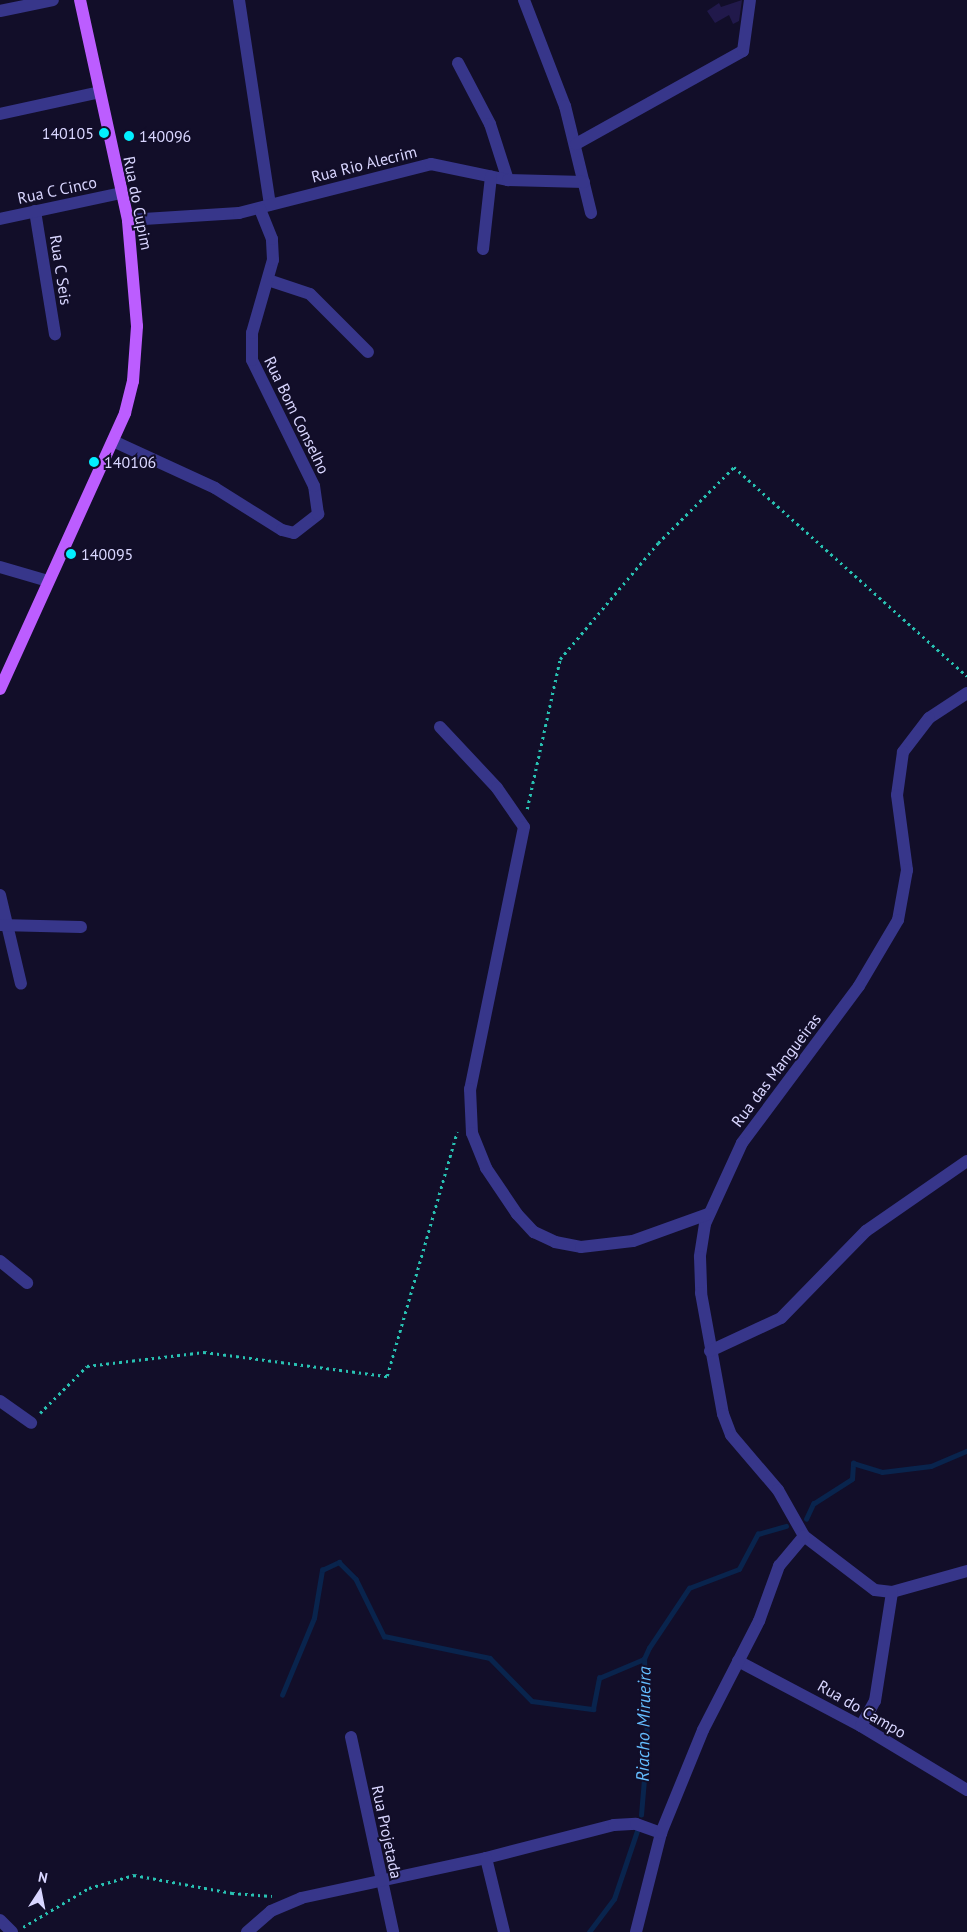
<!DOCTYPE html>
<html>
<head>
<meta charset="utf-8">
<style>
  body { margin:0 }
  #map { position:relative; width:967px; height:1932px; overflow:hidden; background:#120e29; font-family:"PT Sans",sans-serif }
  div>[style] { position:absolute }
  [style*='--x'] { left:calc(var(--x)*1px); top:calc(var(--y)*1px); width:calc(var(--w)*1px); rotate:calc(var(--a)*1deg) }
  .stream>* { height:4.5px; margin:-2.25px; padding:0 2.25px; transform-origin:2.25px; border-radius:2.25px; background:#09244d }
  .building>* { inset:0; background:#21194b }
  .path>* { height:2.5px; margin-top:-1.25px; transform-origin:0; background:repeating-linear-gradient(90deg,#28c1b2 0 2.5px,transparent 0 6.5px) }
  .minor>* { height:12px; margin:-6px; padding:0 6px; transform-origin:6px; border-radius:6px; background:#37368a }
  .major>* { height:12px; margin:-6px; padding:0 6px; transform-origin:6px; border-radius:6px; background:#bc5dff }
  .dots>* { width:14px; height:14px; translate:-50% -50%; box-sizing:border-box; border:2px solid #120e29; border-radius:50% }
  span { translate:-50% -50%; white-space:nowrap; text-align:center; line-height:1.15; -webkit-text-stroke:4px #120e29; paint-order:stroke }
  .poi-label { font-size:16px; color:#d9d6ff }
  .right { translate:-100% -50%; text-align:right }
  .left { translate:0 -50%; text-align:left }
  .street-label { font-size:16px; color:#d9d6ff }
  .water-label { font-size:18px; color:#64bdff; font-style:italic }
  .north { position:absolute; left:15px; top:1867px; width:50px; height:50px; -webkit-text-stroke:4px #120e29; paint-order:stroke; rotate:11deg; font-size:14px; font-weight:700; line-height:20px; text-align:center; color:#d9d6ff }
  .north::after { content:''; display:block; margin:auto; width:18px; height:22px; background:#d9d6ff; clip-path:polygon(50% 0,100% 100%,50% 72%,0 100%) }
</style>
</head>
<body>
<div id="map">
  <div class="stream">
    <i style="--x:806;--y:1519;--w:17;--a:-65"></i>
    <i style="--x:813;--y:1504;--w:46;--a:-32.7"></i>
    <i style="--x:852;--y:1479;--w:16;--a:-86"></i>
    <i style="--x:853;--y:1463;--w:30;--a:17"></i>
    <i style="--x:882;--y:1472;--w:49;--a:-7"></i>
    <i style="--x:931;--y:1466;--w:39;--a:-23"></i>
    <i style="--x:282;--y:1695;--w:83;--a:-67.4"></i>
    <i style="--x:314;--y:1618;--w:49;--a:-80.5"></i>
    <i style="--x:322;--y:1570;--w:19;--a:-25"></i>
    <i style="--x:339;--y:1562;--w:24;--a:45"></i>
    <i style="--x:356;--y:1579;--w:64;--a:63.8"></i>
    <i style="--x:384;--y:1636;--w:108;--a:11.7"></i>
    <i style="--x:490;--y:1658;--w:60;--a:45.7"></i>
    <i style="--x:532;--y:1701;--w:62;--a:7.5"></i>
    <i style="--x:593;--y:1709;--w:32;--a:-79"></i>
    <i style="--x:599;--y:1678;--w:49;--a:-22.9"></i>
    <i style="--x:641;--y:1815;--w:71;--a:-85.2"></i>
    <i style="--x:647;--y:1744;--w:85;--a:-92"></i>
    <i style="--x:644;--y:1659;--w:12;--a:-66"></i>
    <i style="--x:649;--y:1648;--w:72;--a:-56.3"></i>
    <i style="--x:689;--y:1588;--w:53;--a:-20.8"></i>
    <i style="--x:739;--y:1569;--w:40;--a:-62"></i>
    <i style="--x:758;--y:1534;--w:29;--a:-16"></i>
    <i style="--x:589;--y:1932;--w:41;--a:-52.9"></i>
    <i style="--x:614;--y:1899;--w:72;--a:-71.3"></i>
  </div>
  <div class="building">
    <i style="clip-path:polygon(742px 0,739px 21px,733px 24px,729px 15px,715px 23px,707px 11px,719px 3px,721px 7px)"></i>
  </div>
  <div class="path">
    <i style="--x:527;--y:809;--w:154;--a:-77.6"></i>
    <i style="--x:560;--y:659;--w:152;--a:-49.8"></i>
    <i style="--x:658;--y:543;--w:107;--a:-45"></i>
    <i style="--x:734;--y:467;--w:313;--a:41.9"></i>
    <i style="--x:40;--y:1413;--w:66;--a:-45"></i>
    <i style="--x:87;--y:1366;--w:118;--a:-6.8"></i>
    <i style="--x:204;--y:1352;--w:185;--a:7.5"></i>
    <i style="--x:387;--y:1376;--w:254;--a:-74"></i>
    <i style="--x:23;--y:1927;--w:77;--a:-30.6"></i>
    <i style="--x:89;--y:1888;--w:47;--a:-16.1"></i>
    <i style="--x:134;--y:1875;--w:100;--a:10.4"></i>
    <i style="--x:232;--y:1893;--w:40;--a:4.3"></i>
  </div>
  <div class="minor">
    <i style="--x:239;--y:0;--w:207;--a:81.4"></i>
    <i style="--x:524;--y:0;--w:114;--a:68.9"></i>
    <i style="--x:565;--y:106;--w:110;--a:76.3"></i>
    <i style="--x:0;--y:11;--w:54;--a:-11.7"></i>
    <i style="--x:458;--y:63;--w:69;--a:62.3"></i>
    <i style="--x:490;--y:124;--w:59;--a:72.2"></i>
    <i style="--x:0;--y:114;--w:102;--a:-12.4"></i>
    <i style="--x:576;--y:144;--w:191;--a:-29.1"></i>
    <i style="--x:743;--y:51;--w:51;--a:-82.2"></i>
    <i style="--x:35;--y:211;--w:125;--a:80.8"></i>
    <i style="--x:0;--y:219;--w:124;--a:-12.1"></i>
    <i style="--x:128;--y:220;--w:111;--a:-3.6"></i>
    <i style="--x:239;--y:213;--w:198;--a:-14.3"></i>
    <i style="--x:431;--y:164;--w:79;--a:11.7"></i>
    <i style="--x:508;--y:180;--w:76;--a:1.5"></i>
    <i style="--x:483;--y:249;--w:73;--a:-83.7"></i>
    <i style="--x:268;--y:280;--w:44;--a:18.4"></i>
    <i style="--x:310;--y:294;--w:82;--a:45"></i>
    <i style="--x:113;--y:441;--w:112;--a:24.7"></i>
    <i style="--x:215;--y:488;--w:79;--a:32.1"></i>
    <i style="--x:282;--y:530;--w:12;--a:14"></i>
    <i style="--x:294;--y:533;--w:31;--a:-38"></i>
    <i style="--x:318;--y:514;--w:28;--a:-98"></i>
    <i style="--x:314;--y:486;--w:140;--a:-116.2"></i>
    <i style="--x:252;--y:360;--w:27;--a:-90"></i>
    <i style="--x:252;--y:333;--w:76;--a:-74"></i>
    <i style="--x:273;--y:260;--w:21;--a:-93"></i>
    <i style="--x:272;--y:239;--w:32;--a:-112"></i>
    <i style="--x:0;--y:567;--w:50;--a:16.3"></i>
    <i style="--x:967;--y:693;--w:45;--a:146.7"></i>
    <i style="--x:929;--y:718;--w:43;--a:127.4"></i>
    <i style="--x:903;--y:752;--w:43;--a:97.9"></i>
    <i style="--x:897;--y:795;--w:76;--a:82.4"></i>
    <i style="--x:907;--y:870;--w:51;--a:100.2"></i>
    <i style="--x:898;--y:920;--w:77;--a:120.6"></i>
    <i style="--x:859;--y:986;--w:196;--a:126.7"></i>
    <i style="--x:742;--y:1143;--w:89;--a:114.6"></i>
    <i style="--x:705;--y:1224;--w:33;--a:99"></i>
    <i style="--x:700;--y:1257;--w:36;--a:88"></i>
    <i style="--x:701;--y:1293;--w:123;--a:79.7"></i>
    <i style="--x:723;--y:1414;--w:22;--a:69"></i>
    <i style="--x:731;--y:1435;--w:72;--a:49.5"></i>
    <i style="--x:778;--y:1490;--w:53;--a:60.5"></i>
    <i style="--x:804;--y:1536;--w:89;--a:37.3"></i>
    <i style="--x:875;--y:1590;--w:17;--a:7"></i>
    <i style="--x:892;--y:1592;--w:78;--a:-15.6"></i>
    <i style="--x:440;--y:727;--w:83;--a:46.9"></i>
    <i style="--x:497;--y:788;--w:47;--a:55.3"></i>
    <i style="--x:524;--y:827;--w:268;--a:101.6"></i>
    <i style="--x:470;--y:1089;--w:44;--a:87.4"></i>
    <i style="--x:472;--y:1133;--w:38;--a:68"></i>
    <i style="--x:486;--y:1168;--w:55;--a:56"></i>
    <i style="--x:517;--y:1214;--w:25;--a:47"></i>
    <i style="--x:534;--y:1232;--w:23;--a:25"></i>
    <i style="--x:555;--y:1242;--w:26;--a:11"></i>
    <i style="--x:581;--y:1247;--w:52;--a:-6.6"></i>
    <i style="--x:633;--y:1241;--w:80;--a:-19.8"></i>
    <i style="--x:0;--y:895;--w:91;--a:76.7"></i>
    <i style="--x:0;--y:925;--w:81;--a:1.4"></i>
    <i style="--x:0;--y:1261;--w:35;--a:39"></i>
    <i style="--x:710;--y:1351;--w:78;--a:-24.9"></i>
    <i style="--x:781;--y:1318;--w:122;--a:-45.7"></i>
    <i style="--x:866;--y:1231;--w:123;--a:-34.7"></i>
    <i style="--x:0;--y:1401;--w:38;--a:35"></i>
    <i style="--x:738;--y:1661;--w:139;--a:27.9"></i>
    <i style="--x:861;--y:1726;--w:124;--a:31.1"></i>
    <i style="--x:861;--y:1726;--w:29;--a:-61"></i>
    <i style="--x:875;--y:1701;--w:110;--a:-81.1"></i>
    <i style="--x:351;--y:1737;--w:199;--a:77.8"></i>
    <i style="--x:486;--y:1858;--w:132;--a:-14.5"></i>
    <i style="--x:614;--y:1825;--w:22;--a:-3"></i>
    <i style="--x:636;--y:1824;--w:27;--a:20"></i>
    <i style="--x:0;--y:1920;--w:17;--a:45"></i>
    <i style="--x:247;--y:1932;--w:32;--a:-41"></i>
    <i style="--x:271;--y:1911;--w:33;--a:-23"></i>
    <i style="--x:301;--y:1898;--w:189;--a:-12.2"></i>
    <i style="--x:486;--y:1858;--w:76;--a:76.3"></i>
    <i style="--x:636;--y:1932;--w:102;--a:-75.8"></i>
    <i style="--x:661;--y:1833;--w:111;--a:-67.8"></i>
    <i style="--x:703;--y:1730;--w:123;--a:-62.8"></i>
    <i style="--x:759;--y:1621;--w:59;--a:-70"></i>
    <i style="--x:779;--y:1566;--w:39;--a:-50"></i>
  </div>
  <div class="major">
    <i style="--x:0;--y:689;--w:303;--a:-65.6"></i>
    <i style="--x:125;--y:413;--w:33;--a:-76"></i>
    <i style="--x:133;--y:381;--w:55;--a:-85.8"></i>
    <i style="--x:137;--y:326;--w:106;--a:-94.9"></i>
    <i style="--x:128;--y:220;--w:225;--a:-102.3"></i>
  </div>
  <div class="dots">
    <i style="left:104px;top:133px;background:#02efff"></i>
    <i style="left:129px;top:136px;background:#02efff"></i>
    <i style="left:94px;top:462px;background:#02efff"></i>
    <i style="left:71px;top:554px;background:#02efff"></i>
  </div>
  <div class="poi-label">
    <span class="right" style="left:94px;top:133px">140105</span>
    <span class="left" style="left:139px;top:136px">140096</span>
    <span class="left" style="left:104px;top:462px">140106</span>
    <span class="left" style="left:81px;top:554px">140095</span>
  </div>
  <div class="street-label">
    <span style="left:364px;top:164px;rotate:-14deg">Rua Rio Alecrim</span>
    <span style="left:57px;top:190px;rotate:-12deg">Rua C Cinco</span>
    <span style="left:138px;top:203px;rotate:79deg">Rua do Cupim</span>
    <span style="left:61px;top:270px;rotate:81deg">Rua C Seis</span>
    <span style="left:297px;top:415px;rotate:64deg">Rua Bom Conselho</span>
    <span style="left:776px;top:1070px;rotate:-53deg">Rua das Mangueiras</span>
    <span style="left:862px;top:1709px;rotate:30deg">Rua do Campo</span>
    <span style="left:387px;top:1832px;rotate:78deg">Rua Projetada</span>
  </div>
  <div class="water-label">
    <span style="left:644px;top:1724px;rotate:-89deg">Riacho Mirueira</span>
  </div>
  <div class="north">N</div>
</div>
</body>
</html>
